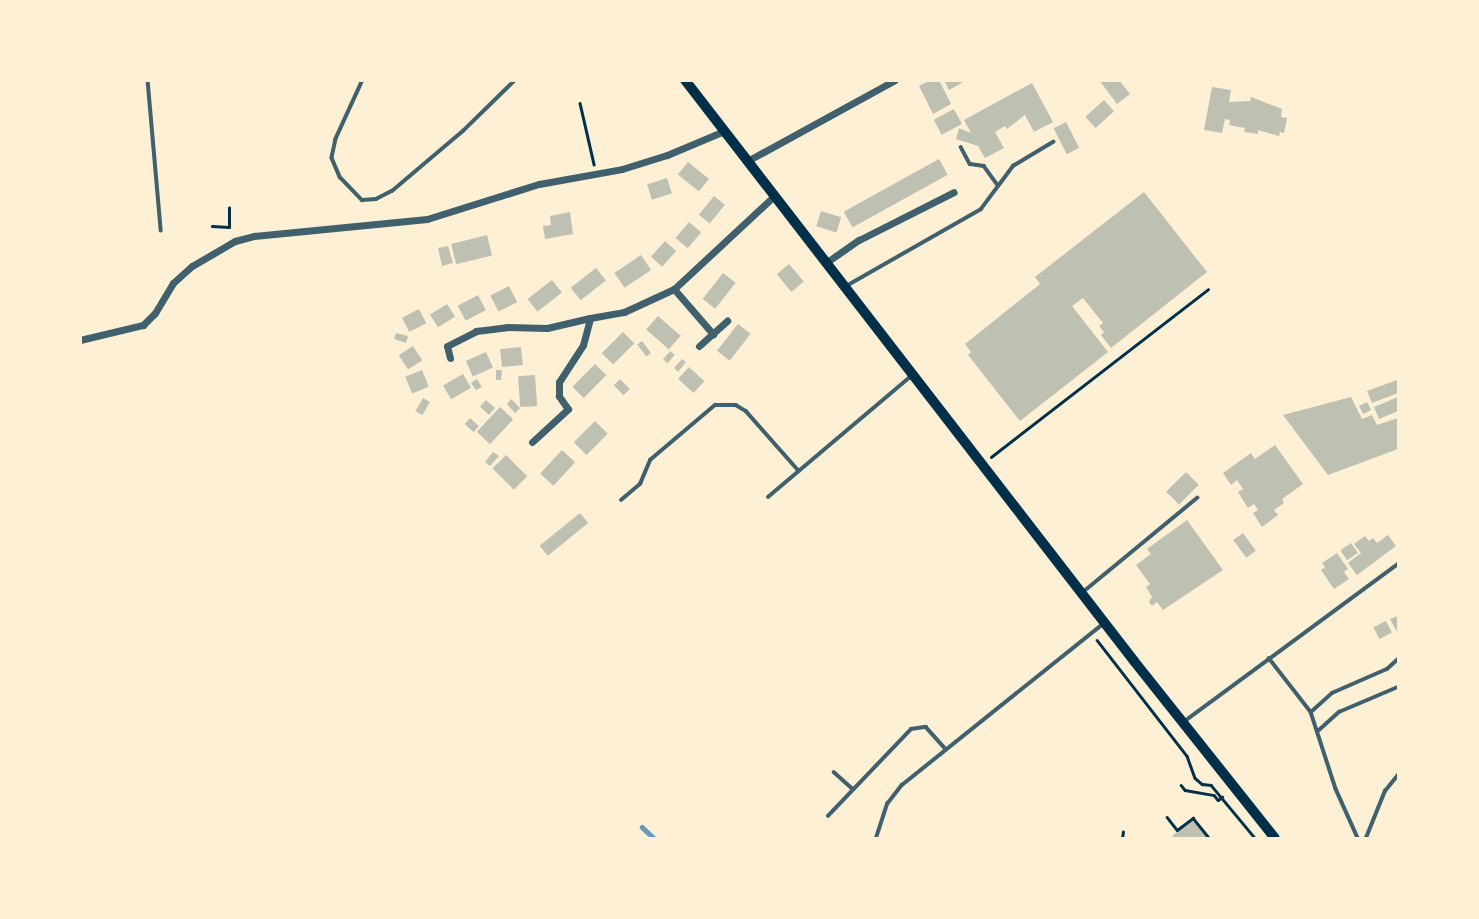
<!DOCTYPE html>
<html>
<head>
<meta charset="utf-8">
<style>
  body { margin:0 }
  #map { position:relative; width:1479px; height:919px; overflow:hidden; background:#fdf0d5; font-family:Lora,serif }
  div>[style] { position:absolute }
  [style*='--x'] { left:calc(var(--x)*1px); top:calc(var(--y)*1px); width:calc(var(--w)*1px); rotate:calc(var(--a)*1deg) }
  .stream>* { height:4.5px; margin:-2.25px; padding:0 2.25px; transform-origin:2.25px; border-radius:2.25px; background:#669bbc }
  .building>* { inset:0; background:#bec0b2; transform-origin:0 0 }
  .path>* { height:2.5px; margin:-1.25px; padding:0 1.25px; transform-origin:1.25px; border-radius:1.25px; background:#003049 }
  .service>* { height:3.5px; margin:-1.75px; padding:0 1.75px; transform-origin:1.75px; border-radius:1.75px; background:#3f606c }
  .minor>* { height:7px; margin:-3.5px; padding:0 3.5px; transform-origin:3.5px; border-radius:3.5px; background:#3f606c }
  .secondary>* { height:10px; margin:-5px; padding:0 5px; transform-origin:5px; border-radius:5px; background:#003049 }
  span { translate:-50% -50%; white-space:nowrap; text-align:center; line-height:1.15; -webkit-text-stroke:7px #fdf0d5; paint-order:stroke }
  .frame { position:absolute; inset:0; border:82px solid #fdf0d5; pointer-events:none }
</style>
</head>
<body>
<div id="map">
  <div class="stream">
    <i style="--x:642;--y:827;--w:16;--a:43"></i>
  </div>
  <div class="building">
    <i style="clip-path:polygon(930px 80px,939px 80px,951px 104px,933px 114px,919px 86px)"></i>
    <i style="clip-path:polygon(944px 80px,967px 80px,949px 90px)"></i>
    <i style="clip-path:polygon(1099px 80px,1119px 80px,1130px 94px,1117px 104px)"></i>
    <i style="clip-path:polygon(1032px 83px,1053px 122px,1034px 132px,1025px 115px,1007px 129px,1005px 126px,995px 132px,1004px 148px,985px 158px,978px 146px,956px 139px,959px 128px,971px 133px,964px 120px)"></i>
    <i style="clip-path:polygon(1212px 87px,1231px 90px,1229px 102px,1250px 101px,1251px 97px,1282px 109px,1281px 117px,1287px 118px,1284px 133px,1280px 132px,1279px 136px,1258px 130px,1258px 134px,1244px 132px,1245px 128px,1229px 125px,1230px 120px,1225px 119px,1222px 133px,1204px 130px)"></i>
    <i style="left:1104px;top:100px;width:15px;height:25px;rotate:48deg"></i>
    <i style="left:954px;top:109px;width:17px;height:23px;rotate:62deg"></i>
    <i style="left:1066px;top:122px;width:29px;height:14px;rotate:63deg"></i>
    <i style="left:939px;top:159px;width:18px;height:109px;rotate:61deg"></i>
    <i style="left:688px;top:162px;width:27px;height:16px;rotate:39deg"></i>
    <i style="left:667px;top:178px;width:16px;height:21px;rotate:72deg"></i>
    <i style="clip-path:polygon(1144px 192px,1207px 272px,1111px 348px,1101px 335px,1104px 332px,1099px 326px,1103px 323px,1083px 298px,1072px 306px,1108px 352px,1020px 421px,968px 355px,971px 352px,965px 344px,1040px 284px,1035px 277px)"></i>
    <i style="left:714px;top:196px;width:14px;height:24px;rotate:39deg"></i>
    <i style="left:821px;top:211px;width:21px;height:16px;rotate:17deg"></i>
    <i style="clip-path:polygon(570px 212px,573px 234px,545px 239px,543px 226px,551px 225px,550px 216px)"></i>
    <i style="left:689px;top:222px;width:16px;height:21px;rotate:40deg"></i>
    <i style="left:487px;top:235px;width:21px;height:37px;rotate:76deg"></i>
    <i style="left:665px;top:241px;width:15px;height:21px;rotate:42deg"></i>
    <i style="clip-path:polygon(448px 246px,453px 263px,442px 266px,438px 248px)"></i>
    <i style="left:641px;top:255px;width:18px;height:32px;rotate:56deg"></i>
    <i style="left:789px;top:264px;width:23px;height:16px;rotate:50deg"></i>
    <i style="left:596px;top:268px;width:16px;height:32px;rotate:52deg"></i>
    <i style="left:723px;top:273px;width:16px;height:33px;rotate:38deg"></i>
    <i style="left:552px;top:280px;width:16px;height:31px;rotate:52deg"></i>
    <i style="left:509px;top:286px;width:18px;height:21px;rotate:63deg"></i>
    <i style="left:478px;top:295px;width:17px;height:23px;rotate:62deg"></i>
    <i style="left:447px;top:304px;width:15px;height:20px;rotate:58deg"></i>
    <i style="left:419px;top:309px;width:16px;height:19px;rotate:63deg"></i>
    <i style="left:658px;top:316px;width:30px;height:18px;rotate:41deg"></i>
    <i style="left:738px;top:324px;width:16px;height:34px;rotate:38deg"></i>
    <i style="left:623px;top:332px;width:16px;height:30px;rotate:45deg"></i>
    <i style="clip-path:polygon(396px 333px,408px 336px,406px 343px,394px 339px)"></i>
    <i style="left:642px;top:341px;width:15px;height:6px;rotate:53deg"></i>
    <i style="left:413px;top:346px;width:17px;height:17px;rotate:57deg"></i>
    <i style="left:521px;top:347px;width:18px;height:21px;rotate:84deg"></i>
    <i style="left:670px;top:351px;width:6px;height:11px;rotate:39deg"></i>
    <i style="left:486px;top:352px;width:17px;height:22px;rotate:66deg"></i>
    <i style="clip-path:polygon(682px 359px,686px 362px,678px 372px,674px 368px)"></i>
    <i style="left:595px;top:364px;width:16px;height:32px;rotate:45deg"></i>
    <i style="left:689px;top:367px;width:21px;height:16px;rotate:43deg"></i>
    <i style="left:422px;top:370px;width:18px;height:18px;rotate:68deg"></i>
    <i style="clip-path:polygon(496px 370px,502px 370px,501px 380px,496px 380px)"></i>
    <i style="left:463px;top:374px;width:16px;height:23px;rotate:60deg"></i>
    <i style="left:535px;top:375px;width:31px;height:17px;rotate:86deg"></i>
    <i style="left:477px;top:379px;width:9px;height:7px;rotate:58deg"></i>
    <i style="left:620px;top:379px;width:14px;height:9px;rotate:45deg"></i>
    <i style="clip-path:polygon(1397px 380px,1398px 393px,1372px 403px,1367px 391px)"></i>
    <i style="clip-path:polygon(1351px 397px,1362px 419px,1372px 415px,1377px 425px,1398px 418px,1398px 449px,1328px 475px,1283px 415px)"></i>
    <i style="clip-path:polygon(1398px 397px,1398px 411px,1379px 419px,1374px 407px)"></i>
    <i style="left:423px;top:398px;width:8px;height:15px;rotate:30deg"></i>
    <i style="clip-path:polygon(511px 399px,520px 408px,515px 413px,507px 404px)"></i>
    <i style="left:486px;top:400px;width:12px;height:9px;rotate:42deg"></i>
    <i style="left:1367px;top:402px;width:9px;height:9px;rotate:63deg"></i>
    <i style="left:500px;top:407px;width:18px;height:34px;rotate:43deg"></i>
    <i style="left:470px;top:418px;width:12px;height:8px;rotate:42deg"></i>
    <i style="left:595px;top:421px;width:18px;height:30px;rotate:45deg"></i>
    <i style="clip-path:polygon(1275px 445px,1303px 484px,1282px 499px,1284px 503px,1274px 510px,1278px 515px,1262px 527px,1253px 513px,1258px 510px,1254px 504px,1248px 508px,1238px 492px,1243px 489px,1237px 480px,1231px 485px,1223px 473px,1251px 453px,1255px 459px)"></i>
    <i style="left:562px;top:450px;width:18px;height:32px;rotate:43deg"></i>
    <i style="clip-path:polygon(493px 452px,499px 456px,490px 466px,485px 462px)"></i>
    <i style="left:506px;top:455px;width:30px;height:19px;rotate:45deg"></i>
    <i style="left:1186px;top:472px;width:18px;height:28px;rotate:45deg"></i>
    <i style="left:580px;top:513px;width:13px;height:52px;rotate:51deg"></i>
    <i style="clip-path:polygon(1187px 520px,1223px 570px,1163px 610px,1157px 602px,1152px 606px,1149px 602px,1152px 597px,1146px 587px,1150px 584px,1136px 565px,1151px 554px,1147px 549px)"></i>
    <i style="left:1243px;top:533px;width:22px;height:12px;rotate:54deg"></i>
    <i style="clip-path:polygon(1388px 535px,1396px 546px,1357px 575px,1348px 563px,1361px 553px,1354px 544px,1365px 536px,1369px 541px,1373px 538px,1377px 543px)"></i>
    <i style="left:1351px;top:543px;width:12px;height:13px;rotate:55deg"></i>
    <i style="clip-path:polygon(1337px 553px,1348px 569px,1344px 572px,1349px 579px,1334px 589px,1321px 570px,1325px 567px,1322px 563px)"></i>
    <i style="clip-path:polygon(1398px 616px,1398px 631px,1397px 632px,1390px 619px)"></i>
    <i style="left:1386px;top:621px;width:13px;height:14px;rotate:63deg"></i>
    <i style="clip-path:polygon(1192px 820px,1208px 838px,1174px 838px,1172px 836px)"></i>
  </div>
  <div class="path">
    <i style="--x:580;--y:103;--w:63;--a:77.1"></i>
    <i style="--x:212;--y:226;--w:17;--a:3"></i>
    <i style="--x:229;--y:227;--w:19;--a:-90"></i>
    <i style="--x:991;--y:457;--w:274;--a:-37.7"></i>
    <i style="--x:1097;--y:640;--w:147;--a:52.2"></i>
    <i style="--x:1187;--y:756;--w:23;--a:70"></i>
    <i style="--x:1195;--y:778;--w:9;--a:41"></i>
    <i style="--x:1202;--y:784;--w:9;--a:6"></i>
    <i style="--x:1211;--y:785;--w:69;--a:50.3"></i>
    <i style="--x:1181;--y:785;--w:6;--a:51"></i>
    <i style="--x:1185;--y:790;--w:29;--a:10"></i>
    <i style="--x:1214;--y:795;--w:6;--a:51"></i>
    <i style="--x:1218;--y:800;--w:5;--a:-37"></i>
    <i style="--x:1167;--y:817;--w:16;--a:52"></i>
    <i style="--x:1177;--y:830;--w:20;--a:-37"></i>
    <i style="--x:1193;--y:818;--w:26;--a:51"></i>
    <i style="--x:1122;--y:838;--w:6;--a:-81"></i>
  </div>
  <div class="service">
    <i style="--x:148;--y:80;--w:151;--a:85"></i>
    <i style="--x:363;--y:80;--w:65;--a:114.6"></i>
    <i style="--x:336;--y:139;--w:19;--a:102"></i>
    <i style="--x:332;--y:158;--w:21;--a:67"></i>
    <i style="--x:340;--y:177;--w:32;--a:46"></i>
    <i style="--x:362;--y:200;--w:14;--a:-4"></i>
    <i style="--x:376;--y:199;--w:18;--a:-27"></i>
    <i style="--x:392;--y:191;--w:93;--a:-40.2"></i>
    <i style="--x:463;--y:131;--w:73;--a:-44.4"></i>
    <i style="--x:961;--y:147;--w:19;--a:62"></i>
    <i style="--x:970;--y:164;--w:14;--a:8"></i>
    <i style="--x:984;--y:166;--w:22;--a:54"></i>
    <i style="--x:848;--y:285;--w:153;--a:-29.7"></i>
    <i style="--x:981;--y:209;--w:54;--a:-53.3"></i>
    <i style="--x:1013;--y:166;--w:47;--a:-31"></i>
    <i style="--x:768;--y:497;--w:187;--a:-40.2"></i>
    <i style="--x:621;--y:500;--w:25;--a:-40"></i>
    <i style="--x:640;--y:484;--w:26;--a:-67"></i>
    <i style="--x:650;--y:460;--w:85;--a:-40.2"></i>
    <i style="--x:715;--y:405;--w:21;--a:0"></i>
    <i style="--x:736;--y:405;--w:12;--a:31"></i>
    <i style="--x:746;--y:411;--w:80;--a:48.5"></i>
    <i style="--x:1083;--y:592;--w:148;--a:-39.5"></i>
    <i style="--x:1269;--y:658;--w:68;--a:52.1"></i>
    <i style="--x:1311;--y:712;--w:81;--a:72"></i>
    <i style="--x:1336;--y:789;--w:54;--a:65.8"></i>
    <i style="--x:1311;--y:712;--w:28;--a:-42"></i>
    <i style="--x:1332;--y:693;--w:60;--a:-23.6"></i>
    <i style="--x:1387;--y:669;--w:15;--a:-42"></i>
    <i style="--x:1185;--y:721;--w:265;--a:-36.4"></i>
    <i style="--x:1319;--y:730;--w:27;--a:-42"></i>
    <i style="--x:1339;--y:712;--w:64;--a:-23"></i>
    <i style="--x:834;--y:772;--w:25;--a:42"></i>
    <i style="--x:828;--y:816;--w:120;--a:-46.3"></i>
    <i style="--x:911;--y:729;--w:15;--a:-8"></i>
    <i style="--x:926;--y:727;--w:28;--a:48"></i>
    <i style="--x:876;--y:838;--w:36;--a:-72"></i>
    <i style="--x:887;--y:804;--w:24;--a:-52"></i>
    <i style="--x:902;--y:785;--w:258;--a:-38.7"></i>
    <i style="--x:1366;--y:838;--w:51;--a:-68"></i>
    <i style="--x:1385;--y:791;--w:21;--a:-51"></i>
  </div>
  <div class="minor">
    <i style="--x:749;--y:160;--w:166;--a:-28.7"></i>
    <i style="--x:827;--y:262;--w:39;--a:-35"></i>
    <i style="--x:859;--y:240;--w:106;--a:-26.8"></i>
    <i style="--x:674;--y:289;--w:60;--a:49.1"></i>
    <i style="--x:80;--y:340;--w:65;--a:-13.4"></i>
    <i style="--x:143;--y:325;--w:17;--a:-45"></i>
    <i style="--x:155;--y:313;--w:35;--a:-59"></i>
    <i style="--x:173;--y:283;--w:25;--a:-42"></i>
    <i style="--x:192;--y:266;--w:50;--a:-30.2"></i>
    <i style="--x:235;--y:241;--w:20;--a:-15"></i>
    <i style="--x:254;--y:236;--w:174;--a:-5.6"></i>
    <i style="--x:427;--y:219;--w:117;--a:-17.4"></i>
    <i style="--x:539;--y:184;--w:84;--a:-10.2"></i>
    <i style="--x:622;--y:169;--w:47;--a:-17.3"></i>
    <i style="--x:667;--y:155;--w:62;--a:-22.8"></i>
    <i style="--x:699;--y:346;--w:38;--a:-42"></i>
    <i style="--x:450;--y:358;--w:12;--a:-104"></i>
    <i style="--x:447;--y:346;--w:33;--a:-27"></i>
    <i style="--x:476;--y:331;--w:31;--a:-7"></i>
    <i style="--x:507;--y:327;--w:40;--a:1.4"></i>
    <i style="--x:547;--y:328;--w:44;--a:-13.1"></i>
    <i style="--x:532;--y:442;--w:49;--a:-42.5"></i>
    <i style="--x:568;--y:409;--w:16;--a:-125"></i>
    <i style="--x:559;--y:396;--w:14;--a:-90"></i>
    <i style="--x:559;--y:382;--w:44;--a:-57"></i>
    <i style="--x:583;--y:345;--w:28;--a:-75"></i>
    <i style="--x:590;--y:318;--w:35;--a:-10"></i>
    <i style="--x:624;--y:312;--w:55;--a:-24.7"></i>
    <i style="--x:674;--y:289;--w:138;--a:-42.9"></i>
  </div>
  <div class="secondary">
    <i style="--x:685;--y:80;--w:734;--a:52.3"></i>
    <i style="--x:1134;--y:661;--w:226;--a:51.5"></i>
  </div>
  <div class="frame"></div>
</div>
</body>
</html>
